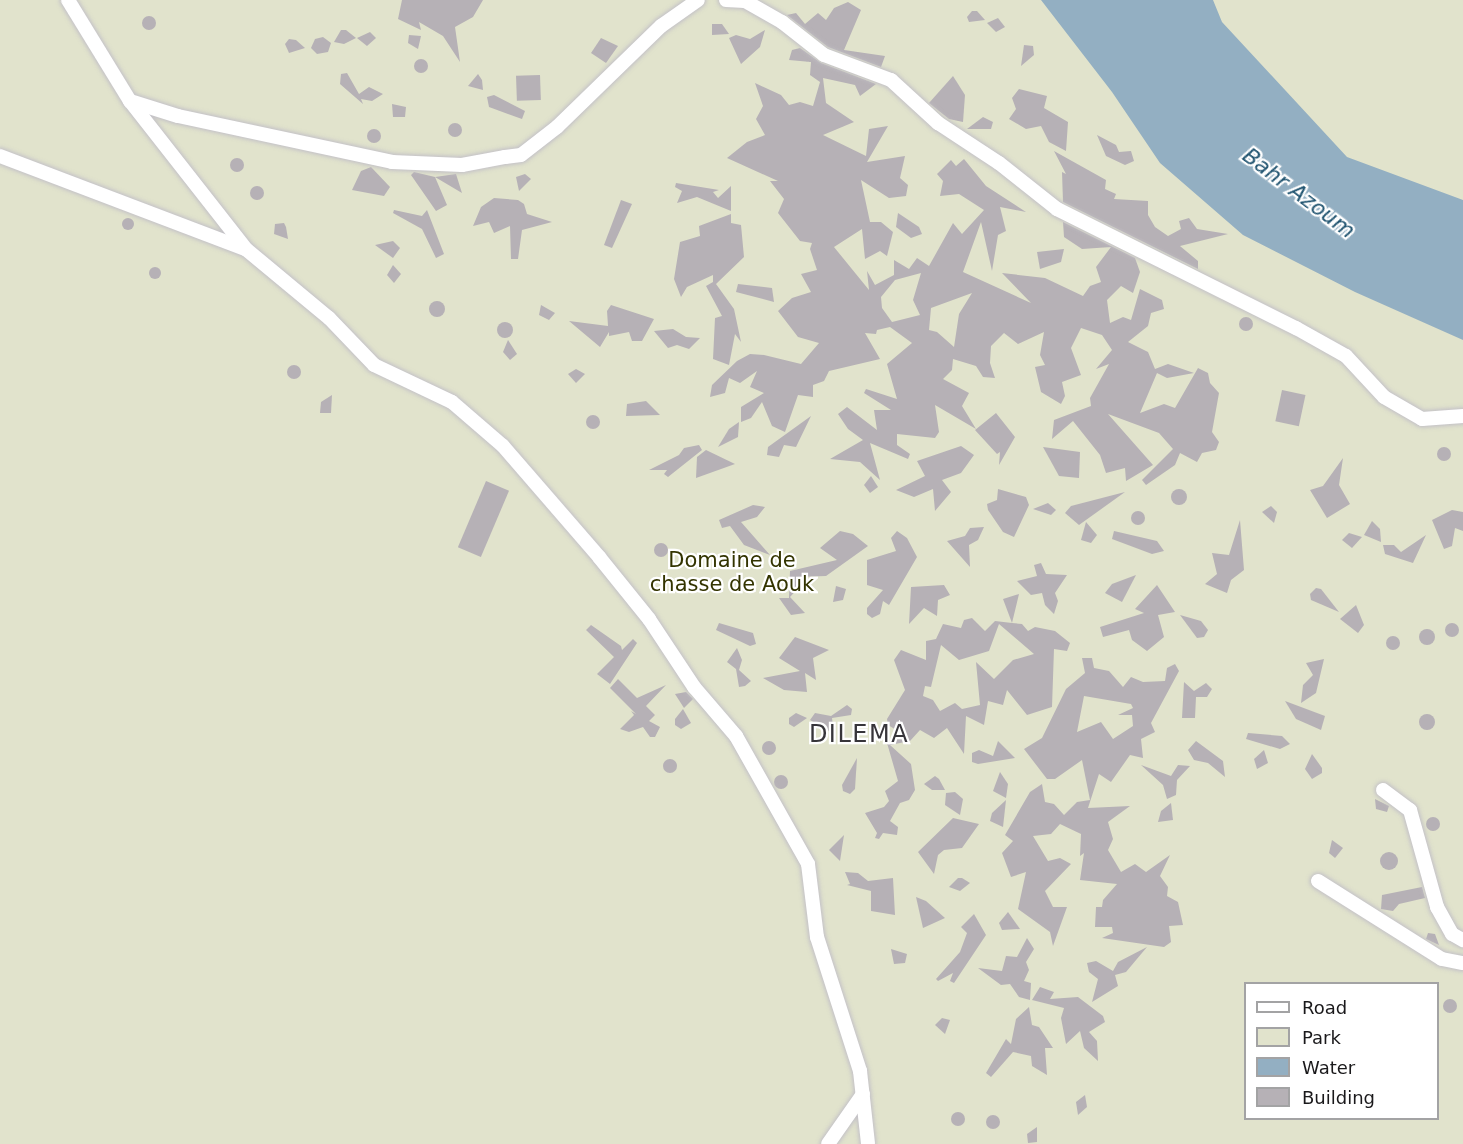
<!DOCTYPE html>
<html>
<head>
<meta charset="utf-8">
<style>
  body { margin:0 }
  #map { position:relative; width:1463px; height:1144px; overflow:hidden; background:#f3f1f7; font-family:"DejaVu Sans",sans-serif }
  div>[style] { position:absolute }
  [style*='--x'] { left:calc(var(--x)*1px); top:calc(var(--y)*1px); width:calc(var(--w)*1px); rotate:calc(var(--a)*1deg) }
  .green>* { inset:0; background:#e1e3cc }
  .water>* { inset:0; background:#93afc2 }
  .building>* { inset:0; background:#b6b1b6; transform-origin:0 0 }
  .round { border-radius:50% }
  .roads { filter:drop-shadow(0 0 2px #c3c1c7) drop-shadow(0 0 2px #c3c1c7) }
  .minor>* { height:14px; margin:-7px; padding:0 7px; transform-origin:7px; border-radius:7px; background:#fff }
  span { translate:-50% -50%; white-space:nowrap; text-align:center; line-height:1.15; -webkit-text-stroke:4.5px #fff; paint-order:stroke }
  .park-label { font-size:21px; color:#333400 }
  .water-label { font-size:22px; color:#225571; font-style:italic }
  .quarter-label { font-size:24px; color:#37353a; letter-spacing:1.5px }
  .legend { position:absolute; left:1244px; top:982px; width:195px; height:138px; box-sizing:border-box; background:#fff; border:2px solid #a3a3a4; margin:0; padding:8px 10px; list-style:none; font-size:18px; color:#1a191b }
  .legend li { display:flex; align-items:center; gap:12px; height:30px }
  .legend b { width:30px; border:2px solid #a3a3a4 }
</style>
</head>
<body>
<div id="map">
  <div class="green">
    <i style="clip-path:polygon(evenodd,0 0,1463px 0,1463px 1144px,0 1144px,0 0,1246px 984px,1438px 984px,1438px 1118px,1246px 1118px,1246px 984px)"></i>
  </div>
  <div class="water">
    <i style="clip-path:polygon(1041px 0,1213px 0,1222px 22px,1347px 157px,1463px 200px,1463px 340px,1355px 292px,1243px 235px,1160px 163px,1112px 92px)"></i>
  </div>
  <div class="building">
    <i style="clip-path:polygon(402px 0,483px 0,473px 17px,455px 27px,460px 62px,443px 36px,419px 22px,421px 30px,398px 19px)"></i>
    <i style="clip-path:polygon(848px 2px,861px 10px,844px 50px,885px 56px,881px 67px,828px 47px,787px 15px,796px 13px,805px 24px,818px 13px,826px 20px,834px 8px)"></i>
    <i style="clip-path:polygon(972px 11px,977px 11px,985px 20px,969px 22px,967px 17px)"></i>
    <i class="round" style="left:142px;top:16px;width:14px;height:14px"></i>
    <i style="clip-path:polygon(998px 18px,1005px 27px,996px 32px,987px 23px)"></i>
    <i style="clip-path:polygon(712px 24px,722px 24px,729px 34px,712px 35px)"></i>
    <i style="clip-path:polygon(341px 30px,346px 30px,356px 38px,344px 44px,334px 42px)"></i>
    <i style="clip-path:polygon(765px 30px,760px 47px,741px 64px,729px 38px,736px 35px,750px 39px)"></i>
    <i style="clip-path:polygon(370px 32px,376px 38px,367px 46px,357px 38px)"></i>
    <i style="clip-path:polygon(409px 35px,421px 36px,418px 49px,408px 43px)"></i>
    <i style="clip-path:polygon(323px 37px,331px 43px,328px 52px,317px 54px,311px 48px,315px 39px)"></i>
    <i style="clip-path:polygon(601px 38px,618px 46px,606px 63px,591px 53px)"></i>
    <i style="clip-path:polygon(289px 39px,296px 40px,305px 48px,289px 53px,285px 44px)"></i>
    <i style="clip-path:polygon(1024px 45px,1033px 46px,1034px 55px,1021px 66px)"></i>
    <i style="clip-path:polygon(evenodd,800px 48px,821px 63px,876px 84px,860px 96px,855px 85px,823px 78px,826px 103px,854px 122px,823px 135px,866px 156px,869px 129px,888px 126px,867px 162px,905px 156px,900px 178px,908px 185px,906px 196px,889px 198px,861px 180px,870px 222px,881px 222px,893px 232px,887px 256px,880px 251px,865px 259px,862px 229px,834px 247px,869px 290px,867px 271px,875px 285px,894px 275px,894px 260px,909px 269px,917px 258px,929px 266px,953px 223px,962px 234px,984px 210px,959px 194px,940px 196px,943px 181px,937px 174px,951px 160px,956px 166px,964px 159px,986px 186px,1026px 212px,1000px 207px,1006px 231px,998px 235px,992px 271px,981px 222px,963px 272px,1031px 303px,1002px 273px,1045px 278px,1083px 296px,1090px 286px,1101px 282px,1096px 267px,1111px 247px,1082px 249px,1064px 237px,1063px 222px,1135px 258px,1140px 272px,1133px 293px,1121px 286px,1107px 300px,1110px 323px,1123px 317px,1131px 320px,1140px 289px,1162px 300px,1164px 309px,1151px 313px,1148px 326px,1128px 342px,1148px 352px,1155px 369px,1168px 364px,1194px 373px,1167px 378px,1157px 373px,1140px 413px,1164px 404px,1175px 408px,1198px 368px,1208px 373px,1210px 383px,1219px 393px,1212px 432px,1219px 442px,1216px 450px,1202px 453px,1197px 462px,1180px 453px,1175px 465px,1146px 485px,1142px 480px,1173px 449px,1159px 433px,1108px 414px,1153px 465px,1126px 481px,1125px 468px,1106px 473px,1100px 455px,1073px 421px,1052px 439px,1054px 420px,1091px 406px,1090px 398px,1109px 364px,1096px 369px,1112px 350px,1102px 335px,1081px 328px,1071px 348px,1081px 375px,1062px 382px,1065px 396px,1061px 404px,1041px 392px,1035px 367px,1045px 365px,1040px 355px,1044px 332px,1018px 344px,1004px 333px,991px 346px,990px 363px,995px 378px,983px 377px,976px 366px,953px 359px,952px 370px,943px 379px,969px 393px,962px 406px,976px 429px,935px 405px,939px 432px,935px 438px,897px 434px,897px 445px,910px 454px,908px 459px,870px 443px,880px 480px,860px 462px,830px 459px,863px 440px,848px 429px,838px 414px,847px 407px,877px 430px,874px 410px,891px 410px,864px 393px,866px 389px,897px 399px,887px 364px,912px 343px,890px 327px,877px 330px,876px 334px,865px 333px,880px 359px,829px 371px,824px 381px,813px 385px,813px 397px,798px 395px,785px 432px,772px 426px,762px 402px,751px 418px,741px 422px,741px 407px,764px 393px,750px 387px,757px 371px,740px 383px,729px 378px,725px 393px,710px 397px,712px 385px,737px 361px,750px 354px,764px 355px,801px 364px,819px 343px,798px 337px,778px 311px,792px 298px,811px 292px,801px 274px,817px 270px,810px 249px,812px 243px,800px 241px,778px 213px,784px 199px,770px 181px,778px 181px,727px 158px,747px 142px,765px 135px,756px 119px,763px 106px,755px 83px,781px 95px,789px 105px,800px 102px,813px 106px,820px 82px,810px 75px,811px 62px,789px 60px,792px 50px,800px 48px,921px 273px,913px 300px,920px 315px,892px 322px,882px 308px,881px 297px,895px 280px,921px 273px,800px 48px,972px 293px,959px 314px,954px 347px,937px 332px,929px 330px,931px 308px,972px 293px)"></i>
    <i class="round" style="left:414px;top:59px;width:14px;height:14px"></i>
    <i style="clip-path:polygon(347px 73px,359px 94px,369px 87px,383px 94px,372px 101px,361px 99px,363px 104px,340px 84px,341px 74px)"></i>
    <i style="clip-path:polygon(478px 74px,482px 80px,483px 90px,468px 86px)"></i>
    <i style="left:540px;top:75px;width:25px;height:24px;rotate:88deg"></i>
    <i style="clip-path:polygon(953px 76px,965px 95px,963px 122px,949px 119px,929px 103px)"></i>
    <i style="clip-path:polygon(1019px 89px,1047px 96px,1044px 108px,1068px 122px,1066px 151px,1049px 142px,1041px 126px,1026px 129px,1009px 119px,1016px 109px,1012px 98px)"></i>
    <i style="clip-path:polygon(494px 95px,525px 111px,522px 119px,489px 107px,487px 97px)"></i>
    <i style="clip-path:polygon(392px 104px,406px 107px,405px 117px,393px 117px)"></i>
    <i style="clip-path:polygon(983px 117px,993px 122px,991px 129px,967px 129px)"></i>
    <i class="round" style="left:448px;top:123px;width:14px;height:14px"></i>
    <i class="round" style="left:367px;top:129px;width:14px;height:14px"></i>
    <i style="clip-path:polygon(1097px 135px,1116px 145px,1119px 152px,1131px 151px,1134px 161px,1125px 165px,1106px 156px)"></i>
    <i style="clip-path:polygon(1054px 151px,1106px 180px,1105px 189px,1116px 194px,1114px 199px,1148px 201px,1148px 215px,1155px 227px,1168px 236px,1181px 229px,1179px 221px,1189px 218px,1197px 229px,1228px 234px,1180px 246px,1198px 261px,1198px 269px,1063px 202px,1062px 172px,1066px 174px)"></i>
    <i class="round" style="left:230px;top:158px;width:14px;height:14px"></i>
    <i style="clip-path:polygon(371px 167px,390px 187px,384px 196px,352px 190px,361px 171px)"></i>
    <i style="clip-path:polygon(414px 172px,435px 177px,456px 174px,462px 193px,435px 177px,447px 205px,436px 211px,411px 175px)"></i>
    <i style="clip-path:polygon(525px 174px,531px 179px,519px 191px,516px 177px)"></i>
    <i style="clip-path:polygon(676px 183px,719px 190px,713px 192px,718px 198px,731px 186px,731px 211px,697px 197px,677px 203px,682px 191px,675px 187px)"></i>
    <i class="round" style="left:250px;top:186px;width:14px;height:14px"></i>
    <i style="clip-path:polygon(494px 198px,518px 200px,524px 204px,527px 214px,552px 222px,522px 230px,518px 259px,511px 259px,510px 226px,494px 233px,489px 222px,473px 226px,481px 207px)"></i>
    <i style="clip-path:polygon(621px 200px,632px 204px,612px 248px,604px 245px)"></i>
    <i style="clip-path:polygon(394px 210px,422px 216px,427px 210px,444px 254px,436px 258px,422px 229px,393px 213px)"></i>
    <i style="clip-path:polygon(898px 213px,919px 227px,922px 234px,911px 238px,896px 227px)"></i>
    <i style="clip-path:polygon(731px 214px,731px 223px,741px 225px,744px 257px,716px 284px,734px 309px,741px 342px,735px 334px,729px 365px,713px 359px,715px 318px,722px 316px,706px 286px,713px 282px,713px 275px,687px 287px,681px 297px,674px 279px,680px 242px,700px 236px,699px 226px)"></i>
    <i class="round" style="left:122px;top:218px;width:12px;height:12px"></i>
    <i style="clip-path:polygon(284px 223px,286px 227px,288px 239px,274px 234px,275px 224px)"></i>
    <i style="clip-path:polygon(393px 241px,400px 248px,393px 258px,375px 245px)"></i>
    <i style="clip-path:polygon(1064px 249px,1061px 262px,1040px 269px,1037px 252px)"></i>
    <i style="clip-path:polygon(393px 265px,401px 274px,394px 283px,387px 275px)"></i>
    <i class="round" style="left:149px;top:267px;width:12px;height:12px"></i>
    <i style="clip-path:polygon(738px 284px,772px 288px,774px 302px,736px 292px)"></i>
    <i class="round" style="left:429px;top:301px;width:16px;height:16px"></i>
    <i style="clip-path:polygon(541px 305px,555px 313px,549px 320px,539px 315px)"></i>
    <i style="clip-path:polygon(611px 305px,654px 319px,642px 341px,632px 341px,629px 332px,609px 336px,609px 332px,600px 347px,569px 321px,608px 326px,607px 311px)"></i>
    <i class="round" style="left:1239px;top:317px;width:14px;height:14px"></i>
    <i class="round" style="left:497px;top:322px;width:16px;height:16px"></i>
    <i style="clip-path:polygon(673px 329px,686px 337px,700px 338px,689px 349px,677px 345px,668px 348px,654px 331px)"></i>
    <i style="clip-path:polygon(508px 340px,517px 354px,510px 360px,503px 352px)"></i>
    <i class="round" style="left:287px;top:365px;width:14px;height:14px"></i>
    <i style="clip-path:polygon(576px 369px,585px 374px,576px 383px,568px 374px)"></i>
    <i style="left:1282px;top:390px;width:24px;height:32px;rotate:12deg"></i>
    <i style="clip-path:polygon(332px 395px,331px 413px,320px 413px,321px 402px)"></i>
    <i style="clip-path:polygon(646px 401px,660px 415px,626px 416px,627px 404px)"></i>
    <i style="clip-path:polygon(996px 413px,1015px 437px,999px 465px,1000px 452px,997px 454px,975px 430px)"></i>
    <i class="round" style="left:586px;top:415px;width:14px;height:14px"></i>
    <i style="clip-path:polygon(811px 416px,796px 447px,784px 445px,779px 457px,767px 455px,768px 447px)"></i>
    <i style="clip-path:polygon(739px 422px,738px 437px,718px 447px,729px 429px)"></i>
    <i style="clip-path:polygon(699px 445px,702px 450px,668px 477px,664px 474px,667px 470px,649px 470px,679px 455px,684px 448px)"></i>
    <i style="clip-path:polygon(961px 446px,974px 455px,961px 473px,942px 480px,951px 492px,935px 511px,933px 489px,914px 497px,896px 490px,925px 476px,917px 461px)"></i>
    <i style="clip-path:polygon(1043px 447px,1080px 452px,1079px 478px,1059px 476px)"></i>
    <i class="round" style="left:1437px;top:447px;width:14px;height:14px"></i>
    <i style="clip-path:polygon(706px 450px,735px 464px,696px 478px,697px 457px)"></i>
    <i style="clip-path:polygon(1343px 458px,1339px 485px,1350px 504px,1327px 518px,1310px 490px,1323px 486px)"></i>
    <i style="clip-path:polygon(871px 476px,878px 487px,870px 493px,864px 485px)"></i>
    <i style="left:486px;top:481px;width:25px;height:72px;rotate:23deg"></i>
    <i style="clip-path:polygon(998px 489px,1026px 497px,1029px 505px,1014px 537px,1003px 532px,988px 510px,987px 504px,997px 500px)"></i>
    <i class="round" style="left:1171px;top:489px;width:16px;height:16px"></i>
    <i style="clip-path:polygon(1125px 492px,1079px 525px,1065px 513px,1071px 506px)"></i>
    <i style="clip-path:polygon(1048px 503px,1056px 510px,1051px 515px,1033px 509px)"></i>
    <i style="clip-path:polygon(753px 505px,765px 507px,757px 517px,741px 522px,770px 555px,744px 545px,730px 526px,722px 528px,719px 520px)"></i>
    <i style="clip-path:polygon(1271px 506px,1277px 512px,1274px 523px,1262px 512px)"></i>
    <i style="clip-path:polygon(1452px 510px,1463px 512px,1463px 531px,1455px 528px,1452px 546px,1444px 549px,1432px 520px)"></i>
    <i class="round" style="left:1131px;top:511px;width:14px;height:14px"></i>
    <i style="clip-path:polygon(1240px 520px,1244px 570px,1231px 580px,1227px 593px,1205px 584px,1217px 574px,1212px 553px,1229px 555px)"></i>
    <i style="clip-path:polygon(1372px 521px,1380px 529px,1381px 542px,1364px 535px)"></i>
    <i style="clip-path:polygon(1086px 522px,1097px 535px,1091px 543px,1081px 540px)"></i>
    <i style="clip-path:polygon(984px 527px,978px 540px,969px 545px,970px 567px,947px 541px,965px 536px,970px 528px)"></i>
    <i style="clip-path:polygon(840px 531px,853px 534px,868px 546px,826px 576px,796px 577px,801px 579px,800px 586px,790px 597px,805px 613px,791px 615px,779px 598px,789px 598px,790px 571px,837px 560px,820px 548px)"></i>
    <i style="clip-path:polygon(897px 531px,907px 538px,917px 557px,889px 605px,883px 601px,880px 614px,872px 618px,867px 614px,867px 608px,883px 590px,867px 585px,867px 560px,896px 551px,891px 538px)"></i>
    <i style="clip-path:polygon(1114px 531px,1157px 541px,1164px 551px,1152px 554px,1112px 539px)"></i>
    <i style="clip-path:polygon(1349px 533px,1362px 537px,1352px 548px,1342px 540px)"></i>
    <i style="clip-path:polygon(1426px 535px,1413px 563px,1385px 554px,1383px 545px,1394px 545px,1401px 552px)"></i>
    <i class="round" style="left:654px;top:543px;width:14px;height:14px"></i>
    <i style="clip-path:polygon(1041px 563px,1046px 574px,1067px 575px,1055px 593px,1058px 601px,1054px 614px,1045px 605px,1042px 593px,1031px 595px,1017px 581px,1037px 576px,1034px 565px)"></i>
    <i style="clip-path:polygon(1136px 575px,1122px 602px,1105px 593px,1112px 584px)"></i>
    <i style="clip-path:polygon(944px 585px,950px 595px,938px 600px,937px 616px,924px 608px,909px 624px,911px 587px)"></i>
    <i style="clip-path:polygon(1157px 585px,1175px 612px,1158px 615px,1164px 637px,1147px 651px,1132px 640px,1129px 630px,1103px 637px,1100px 627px,1144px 613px,1135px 609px)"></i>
    <i style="clip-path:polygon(836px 586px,846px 589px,843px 600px,833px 602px)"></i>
    <i style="clip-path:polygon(1316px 588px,1321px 589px,1339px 612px,1311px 600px,1310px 594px)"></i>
    <i style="clip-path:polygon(evenodd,1019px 594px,1012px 623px,1022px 624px,1028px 631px,1035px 627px,1055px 631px,1070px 643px,1067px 651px,1054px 649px,1052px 707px,1027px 715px,1007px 690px,1003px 705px,988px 701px,984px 725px,966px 716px,964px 754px,947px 728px,934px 738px,920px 730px,910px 741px,890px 745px,911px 764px,915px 790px,909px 800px,900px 803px,890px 821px,898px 827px,897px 835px,883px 833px,879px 839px,875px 838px,877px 833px,865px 813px,884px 807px,889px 801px,885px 791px,898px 781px,887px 743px,898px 731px,888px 725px,887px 719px,905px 690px,894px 660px,901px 650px,926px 660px,926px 641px,936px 639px,943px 624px,961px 628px,964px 620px,972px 618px,985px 631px,995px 621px,1012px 623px,1003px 599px,1019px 594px,999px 624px,1034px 654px,1013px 660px,994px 679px,976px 662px,980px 705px,962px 709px,955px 703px,940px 711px,933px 700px,923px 696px,925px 686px,931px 687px,941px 645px,959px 660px,989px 651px,999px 624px)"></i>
    <i style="clip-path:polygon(1356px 605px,1364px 625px,1358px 633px,1340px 619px)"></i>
    <i style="clip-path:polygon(1180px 615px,1201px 621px,1208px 630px,1204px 637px,1197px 638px)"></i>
    <i class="round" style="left:1445px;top:623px;width:14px;height:14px"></i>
    <i style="clip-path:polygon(719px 623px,753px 633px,756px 644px,750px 646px,716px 630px)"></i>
    <i style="clip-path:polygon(591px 625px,621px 646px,622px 650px,633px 639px,637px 643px,610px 684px,597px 674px,614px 657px,586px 630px)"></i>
    <i class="round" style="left:1419px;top:629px;width:16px;height:16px"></i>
    <i class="round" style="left:1386px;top:636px;width:14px;height:14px"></i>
    <i style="clip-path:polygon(795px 637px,829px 650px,813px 658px,816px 680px,805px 673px,807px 692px,784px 690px,763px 678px,800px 671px,779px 658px)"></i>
    <i style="clip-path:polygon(737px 648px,742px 660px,739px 670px,751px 681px,745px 686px,739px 687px,736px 669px,727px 662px)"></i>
    <i style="clip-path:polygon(evenodd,1082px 658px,1092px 658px,1094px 668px,1109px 671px,1123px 687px,1131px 677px,1143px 682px,1165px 681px,1167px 668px,1175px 664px,1179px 671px,1151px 723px,1155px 732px,1141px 739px,1143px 758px,1130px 755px,1111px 782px,1099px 774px,1088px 808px,1130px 806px,1108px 822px,1113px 839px,1108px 850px,1121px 872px,1135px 864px,1146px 872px,1170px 855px,1160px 876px,1168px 887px,1167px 896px,1178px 902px,1183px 925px,1169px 926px,1171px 942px,1164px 947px,1102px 938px,1113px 933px,1112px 927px,1095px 927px,1096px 907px,1102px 907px,1103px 900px,1117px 884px,1080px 880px,1084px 853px,1080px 856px,1081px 834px,1060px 824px,1051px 834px,1033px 836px,1048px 861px,1060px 858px,1071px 864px,1045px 891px,1053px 907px,1067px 907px,1053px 946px,1050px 932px,1018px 909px,1026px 872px,1011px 877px,1002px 853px,1013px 841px,1005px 835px,1030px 792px,1042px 784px,1045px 802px,1054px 804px,1064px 815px,1077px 802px,1090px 800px,1082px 760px,1055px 779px,1047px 779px,1024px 749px,1042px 738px,1066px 689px,1085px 673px,1082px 658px,1084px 696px,1131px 704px,1133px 708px,1118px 715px,1132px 715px,1133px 726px,1113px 739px,1101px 722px,1077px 732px,1084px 696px)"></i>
    <i style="clip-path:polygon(1324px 659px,1316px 693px,1301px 703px,1303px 685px,1313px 675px,1306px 663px)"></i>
    <i style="clip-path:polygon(618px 679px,637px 698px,666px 685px,646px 706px,655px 715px,649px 721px,660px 727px,655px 737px,650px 737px,643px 727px,629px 732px,620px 729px,634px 715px,631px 711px,636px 714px,610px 688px)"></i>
    <i style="clip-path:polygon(1184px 682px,1194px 691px,1206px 683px,1212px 689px,1207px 697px,1196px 697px,1195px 718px,1182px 718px)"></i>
    <i style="clip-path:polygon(686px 692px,693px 699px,684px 708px,675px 694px)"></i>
    <i style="clip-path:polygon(1285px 701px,1325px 716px,1321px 730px,1296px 719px)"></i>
    <i style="clip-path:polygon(847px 705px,852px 709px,851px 715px,832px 718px,834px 734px,810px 720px,815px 713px,831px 716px)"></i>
    <i style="clip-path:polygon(683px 709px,691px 723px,681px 729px,675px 725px,675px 719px)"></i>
    <i style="clip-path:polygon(796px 713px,807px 718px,794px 727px,789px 724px,789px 718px)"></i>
    <i class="round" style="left:1419px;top:714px;width:16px;height:16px"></i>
    <i style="clip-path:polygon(1248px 733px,1282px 736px,1290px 744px,1280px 749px,1246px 739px)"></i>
    <i style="clip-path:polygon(998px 741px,1015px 758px,978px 764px,972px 762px,972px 753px,979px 750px,993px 756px)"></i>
    <i style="clip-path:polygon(1196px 741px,1223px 761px,1225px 777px,1208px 763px,1194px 760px,1188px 750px)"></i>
    <i class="round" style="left:762px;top:741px;width:14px;height:14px"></i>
    <i style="clip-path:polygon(1264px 750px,1268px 763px,1257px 769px,1254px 759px)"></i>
    <i style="clip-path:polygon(1312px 754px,1322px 768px,1322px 773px,1312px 779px,1305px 769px)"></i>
    <i style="clip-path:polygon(857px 758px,855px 789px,850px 794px,843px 791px,842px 785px)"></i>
    <i class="round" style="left:663px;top:759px;width:14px;height:14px"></i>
    <i style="clip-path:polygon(1141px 765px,1171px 776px,1178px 765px,1190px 766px,1177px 780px,1176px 795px,1167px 799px,1163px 785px)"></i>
    <i style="clip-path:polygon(1000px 772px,1008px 784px,1006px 798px,993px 791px)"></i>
    <i class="round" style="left:774px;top:775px;width:14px;height:14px"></i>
    <i style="clip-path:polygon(935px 776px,939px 779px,945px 790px,932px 790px,924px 784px)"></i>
    <i style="clip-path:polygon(955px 792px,963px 799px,960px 815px,945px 805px,946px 793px)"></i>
    <i style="clip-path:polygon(1375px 799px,1389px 806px,1387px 812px,1376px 809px)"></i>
    <i style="clip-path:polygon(1006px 800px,1003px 827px,990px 821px,992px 813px)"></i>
    <i style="clip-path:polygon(1171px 803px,1173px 820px,1158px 822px,1161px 811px)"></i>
    <i class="round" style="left:1426px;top:817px;width:14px;height:14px"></i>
    <i style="clip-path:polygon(953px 818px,979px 824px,962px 848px,944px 850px,938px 855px,934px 874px,918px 852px)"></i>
    <i style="clip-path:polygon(844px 835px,840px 861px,829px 850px)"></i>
    <i style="clip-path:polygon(1332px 840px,1343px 848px,1335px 858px,1329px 853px)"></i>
    <i class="round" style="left:1380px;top:852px;width:18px;height:18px"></i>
    <i style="clip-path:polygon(845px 872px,858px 873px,868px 881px,893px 878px,895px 915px,871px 911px,871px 891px,847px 885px,850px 884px)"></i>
    <i style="clip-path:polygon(958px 878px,962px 878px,970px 883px,960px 891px,949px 887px)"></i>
    <i style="clip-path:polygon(1422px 887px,1425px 898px,1399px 904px,1393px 911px,1381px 909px,1382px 895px)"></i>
    <i style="clip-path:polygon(916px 897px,926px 901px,945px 918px,923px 928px)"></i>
    <i style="clip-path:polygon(1008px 912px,1020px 929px,1002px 930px,999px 923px)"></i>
    <i style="clip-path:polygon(974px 914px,986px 935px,954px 983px,950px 981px,953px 973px,938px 981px,936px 979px,960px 952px,967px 933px,961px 927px)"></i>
    <i style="clip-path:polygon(1428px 933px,1435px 934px,1439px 945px,1426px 939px)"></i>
    <i style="clip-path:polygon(1027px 938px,1034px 949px,1026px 962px,1029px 970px,1024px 981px,1031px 983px,1030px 1000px,1019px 997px,1010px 984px,1001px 985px,978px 968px,1002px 971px,1006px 956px,1017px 957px)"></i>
    <i style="clip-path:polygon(1147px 947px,1126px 972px,1115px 975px,1118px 986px,1092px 1002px,1098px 979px,1089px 972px,1087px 963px,1096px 961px,1113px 971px,1118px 962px)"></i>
    <i style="clip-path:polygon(891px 949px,907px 954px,905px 963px,894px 964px)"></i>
    <i style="clip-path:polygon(1040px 987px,1054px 992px,1050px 999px,1078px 997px,1103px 1016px,1105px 1022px,1089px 1032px,1097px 1041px,1098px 1061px,1084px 1048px,1080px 1031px,1066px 1044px,1061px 1018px,1064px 1008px,1032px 1000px)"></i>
    <i class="round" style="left:1443px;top:999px;width:14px;height:14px"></i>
    <i style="clip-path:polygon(1029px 1007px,1032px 1025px,1039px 1027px,1053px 1048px,1045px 1048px,1047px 1075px,1032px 1066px,1031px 1056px,1013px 1052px,991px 1077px,986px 1073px,1006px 1039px,1011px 1044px,1016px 1019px)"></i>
    <i style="clip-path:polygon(942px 1018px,950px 1020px,945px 1034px,935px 1025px)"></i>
    <i style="clip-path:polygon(1085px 1095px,1087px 1107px,1078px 1115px,1076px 1102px)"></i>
    <i class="round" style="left:951px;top:1112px;width:14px;height:14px"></i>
    <i class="round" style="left:986px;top:1115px;width:14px;height:14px"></i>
    <i style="clip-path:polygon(1037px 1127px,1037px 1142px,1028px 1143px,1027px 1134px)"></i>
  </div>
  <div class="roads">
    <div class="minor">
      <i style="--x:68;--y:0;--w:119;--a:58.5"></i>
      <i style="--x:130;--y:101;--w:189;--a:51.9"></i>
      <i style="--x:247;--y:250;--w:107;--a:39.7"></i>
      <i style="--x:329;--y:318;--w:65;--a:46.2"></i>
      <i style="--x:374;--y:365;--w:86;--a:25.4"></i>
      <i style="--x:452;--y:402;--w:67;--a:40.8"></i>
      <i style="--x:503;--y:446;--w:147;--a:49.1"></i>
      <i style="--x:599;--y:557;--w:80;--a:51.1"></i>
      <i style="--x:649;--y:619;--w:82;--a:56.5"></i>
      <i style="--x:694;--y:687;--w:65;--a:49.4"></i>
      <i style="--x:736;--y:736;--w:147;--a:60.6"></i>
      <i style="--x:808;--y:864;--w:74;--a:83"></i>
      <i style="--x:817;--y:937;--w:141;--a:72.2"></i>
      <i style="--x:860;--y:1071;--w:73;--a:83.7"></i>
      <i style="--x:726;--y:0;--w:19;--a:3"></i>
      <i style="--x:745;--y:1;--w:43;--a:29.6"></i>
      <i style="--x:782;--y:22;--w:53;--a:38.2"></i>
      <i style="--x:824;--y:55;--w:72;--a:20.5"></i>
      <i style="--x:891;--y:80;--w:64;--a:42.5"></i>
      <i style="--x:938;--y:123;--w:73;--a:33.3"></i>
      <i style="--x:999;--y:163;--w:74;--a:38.4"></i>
      <i style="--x:1057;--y:209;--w:267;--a:26.5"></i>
      <i style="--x:1296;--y:328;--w:57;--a:29.2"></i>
      <i style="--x:1346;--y:356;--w:56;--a:47.2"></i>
      <i style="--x:1384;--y:397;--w:44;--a:30.1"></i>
      <i style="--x:1422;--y:419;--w:41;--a:-4.2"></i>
      <i style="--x:130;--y:101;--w:50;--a:17.4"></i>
      <i style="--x:178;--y:116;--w:219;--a:12.1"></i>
      <i style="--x:392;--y:162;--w:70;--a:2.5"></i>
      <i style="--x:462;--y:165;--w:44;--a:-10.5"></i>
      <i style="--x:505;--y:157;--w:16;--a:-7"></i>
      <i style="--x:521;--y:155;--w:46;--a:-37.9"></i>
      <i style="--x:557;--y:127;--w:145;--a:-44.2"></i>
      <i style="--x:661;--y:26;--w:45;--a:-35.1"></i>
      <i style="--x:0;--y:156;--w:262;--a:20.8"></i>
      <i style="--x:1383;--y:790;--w:34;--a:37"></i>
      <i style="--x:1410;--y:810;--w:101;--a:74.4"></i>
      <i style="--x:1437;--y:907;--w:31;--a:61"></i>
      <i style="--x:1452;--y:934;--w:13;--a:29"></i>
      <i style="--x:1318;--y:881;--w:146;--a:32.2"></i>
      <i style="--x:1442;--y:959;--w:21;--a:11"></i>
      <i style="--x:828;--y:1144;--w:61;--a:-55"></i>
    </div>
  </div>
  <div class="park-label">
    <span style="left:732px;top:572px">Domaine de<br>chasse de Aouk</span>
  </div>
  <div class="water-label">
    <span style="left:1299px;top:193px;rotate:37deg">Bahr Azoum</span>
  </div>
  <div class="quarter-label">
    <span style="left:859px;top:735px">DILEMA</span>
  </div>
  <ul class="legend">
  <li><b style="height:8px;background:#fff"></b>Road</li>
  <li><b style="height:16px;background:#e1e3cc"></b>Park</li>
  <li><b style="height:16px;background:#93afc2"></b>Water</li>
  <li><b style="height:16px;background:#b6b1b6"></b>Building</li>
  </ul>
</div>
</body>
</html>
